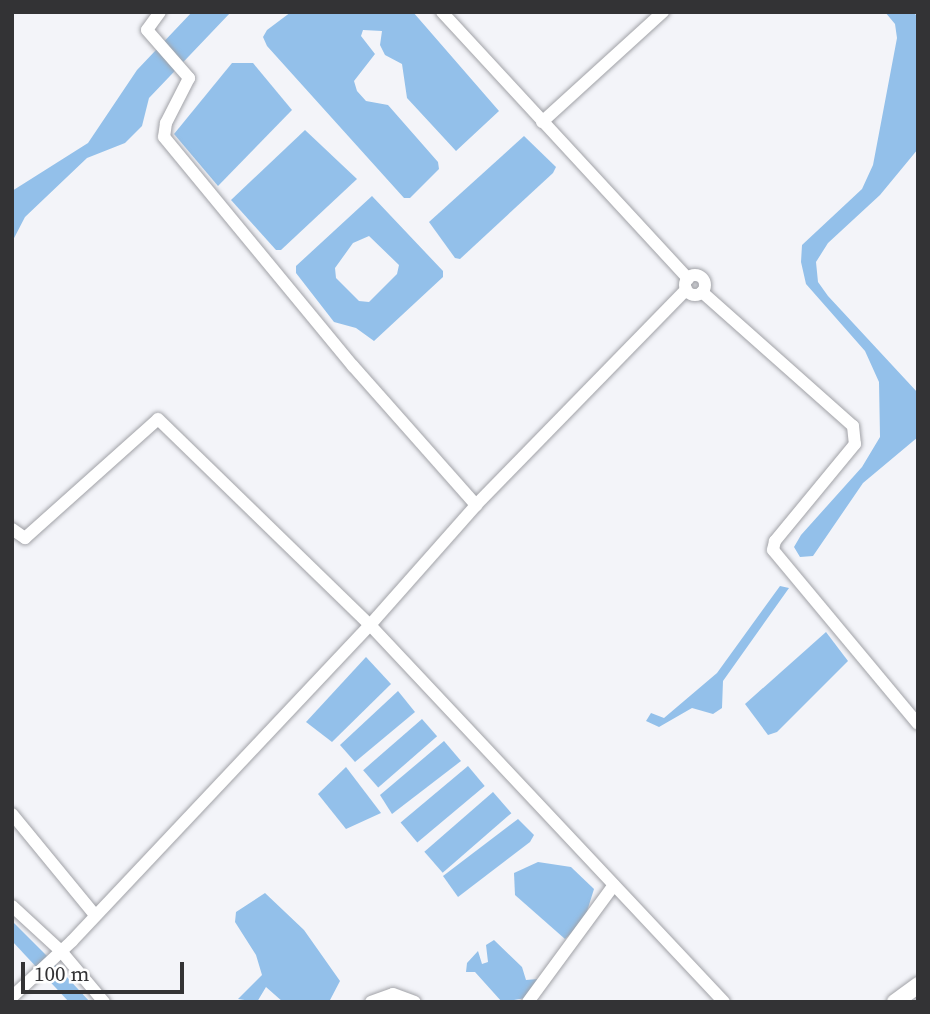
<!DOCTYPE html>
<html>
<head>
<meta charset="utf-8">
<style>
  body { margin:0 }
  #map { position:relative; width:930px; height:1014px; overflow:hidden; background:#f3f4f9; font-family:"Source Serif 4",serif }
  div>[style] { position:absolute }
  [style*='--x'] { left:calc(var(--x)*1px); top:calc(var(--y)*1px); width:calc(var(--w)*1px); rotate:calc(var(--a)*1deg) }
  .water>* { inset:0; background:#93c0ea; transform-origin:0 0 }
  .roads { filter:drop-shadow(0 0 2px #a1a2a7) drop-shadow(0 0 2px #a1a2a7) }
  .minor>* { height:12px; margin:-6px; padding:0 6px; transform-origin:6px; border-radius:6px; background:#fff }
  .minor>.ring { margin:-6px; padding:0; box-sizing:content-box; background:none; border:12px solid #fff; border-radius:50% }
  .tertiary>* { height:16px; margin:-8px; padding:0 8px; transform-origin:8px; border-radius:8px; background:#fff }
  span { translate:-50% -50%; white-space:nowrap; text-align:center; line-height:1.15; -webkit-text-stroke:5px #fff; paint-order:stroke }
  .frame { position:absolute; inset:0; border:14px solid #333335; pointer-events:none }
  .scale { position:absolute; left:21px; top:962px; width:163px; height:32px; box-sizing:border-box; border:4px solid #333335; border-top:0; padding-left:9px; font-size:21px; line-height:24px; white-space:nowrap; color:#333335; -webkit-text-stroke:5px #fff; paint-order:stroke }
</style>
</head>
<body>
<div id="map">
  <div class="water">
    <i style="clip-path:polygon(192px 12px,231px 12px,149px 98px,142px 126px,125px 143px,87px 158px,25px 217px,12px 242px,12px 191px,88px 143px,137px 70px)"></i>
    <i style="clip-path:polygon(291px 12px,413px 12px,499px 111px,456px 151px,407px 98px,402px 64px,385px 55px,380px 45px,382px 31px,363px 30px,361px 36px,375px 54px,354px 81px,357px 91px,366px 101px,388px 105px,438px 162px,439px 169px,410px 198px,404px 198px,267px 46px,263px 37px,267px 30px)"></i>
    <i style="clip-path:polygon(885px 12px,913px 12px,918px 17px,918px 149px,880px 195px,828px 243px,816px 262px,818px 282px,828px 296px,918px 393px,918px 437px,863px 483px,813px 556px,800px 557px,794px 547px,801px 535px,862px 467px,880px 437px,879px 382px,865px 351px,806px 284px,801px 262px,802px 245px,862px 189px,873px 165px,897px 38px,895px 24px)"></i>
    <i style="clip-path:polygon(232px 63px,253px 63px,292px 110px,218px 186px,174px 134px)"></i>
    <i style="clip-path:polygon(305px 130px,357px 179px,281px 250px,276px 250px,231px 200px)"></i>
    <i style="clip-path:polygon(524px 136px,556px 167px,553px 173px,460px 259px,455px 258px,429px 222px)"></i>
    <i style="clip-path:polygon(evenodd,372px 196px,443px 271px,443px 277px,374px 341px,356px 328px,334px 322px,296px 273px,296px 266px,372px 196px,369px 236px,399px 265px,397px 274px,369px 302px,359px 301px,336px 278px,335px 268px,353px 243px,369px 236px)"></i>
    <i style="clip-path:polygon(780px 586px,789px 588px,723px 681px,722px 708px,713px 714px,692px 708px,659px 727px,646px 721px,651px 713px,664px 718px,717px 673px)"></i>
    <i style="clip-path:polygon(826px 632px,848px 661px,777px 732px,768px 735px,745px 704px)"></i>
    <i style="clip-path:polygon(366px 657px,391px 684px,332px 742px,306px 722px)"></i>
    <i style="clip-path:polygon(398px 691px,415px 712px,355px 762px,340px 745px)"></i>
    <i style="left:422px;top:719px;width:23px;height:78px;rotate:49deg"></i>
    <i style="clip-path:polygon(444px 741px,461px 761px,392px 814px,380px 795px)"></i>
    <i style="left:468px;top:766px;width:26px;height:88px;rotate:50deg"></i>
    <i style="clip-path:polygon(346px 767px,381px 813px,346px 829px,318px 794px)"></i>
    <i style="left:493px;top:792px;width:28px;height:91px;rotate:49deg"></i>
    <i style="clip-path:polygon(518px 819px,534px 835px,530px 842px,458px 897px,443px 876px)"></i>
    <i style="clip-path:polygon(538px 862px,571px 867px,594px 889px,584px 921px,565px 939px,515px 895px,514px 873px)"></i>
    <i style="clip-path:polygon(265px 893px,304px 930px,340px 981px,329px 1002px,283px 1002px,266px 987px,257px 1002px,238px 999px,262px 975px,256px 955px,235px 922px,236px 912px)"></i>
    <i style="clip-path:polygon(12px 921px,53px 962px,90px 1002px,69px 1002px,12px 941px)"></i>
    <i style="clip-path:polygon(494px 940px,522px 967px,526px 980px,538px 979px,526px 998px,502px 1002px,475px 972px,466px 972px,467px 963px,478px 951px,482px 964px,488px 962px,486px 945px)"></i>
  </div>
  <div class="roads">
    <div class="minor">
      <i style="--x:160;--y:12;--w:22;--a:126"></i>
      <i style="--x:147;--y:30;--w:64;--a:48.8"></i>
      <i style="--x:189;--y:78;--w:51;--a:117.1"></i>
      <i style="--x:166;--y:123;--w:14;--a:98"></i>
      <i style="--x:164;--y:137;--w:297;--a:50.5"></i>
      <i style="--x:353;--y:366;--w:186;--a:48.5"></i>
      <i style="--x:442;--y:12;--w:363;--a:47.3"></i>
      <i style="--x:542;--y:122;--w:164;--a:-42.3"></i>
      <i class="ring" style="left:685px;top:275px;width:8px;height:8px"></i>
      <i style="--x:702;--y:292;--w:202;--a:41.6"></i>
      <i style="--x:853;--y:426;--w:18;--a:84"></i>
      <i style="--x:855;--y:444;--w:126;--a:129.5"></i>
      <i style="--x:775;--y:541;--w:9;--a:103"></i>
      <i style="--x:773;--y:550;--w:226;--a:50.2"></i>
      <i style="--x:12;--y:529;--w:16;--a:35"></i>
      <i style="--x:25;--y:538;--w:178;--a:-41.8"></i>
      <i style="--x:158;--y:419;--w:296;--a:44.2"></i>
      <i style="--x:370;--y:625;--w:517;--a:46.8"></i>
      <i style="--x:12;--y:814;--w:131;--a:50.6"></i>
      <i style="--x:12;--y:906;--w:67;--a:42.6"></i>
      <i style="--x:61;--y:951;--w:67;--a:49.9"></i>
      <i style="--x:12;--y:997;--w:82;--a:-43"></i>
      <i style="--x:72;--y:941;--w:434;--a:-46.7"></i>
      <i style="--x:370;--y:625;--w:160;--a:-48.5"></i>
      <i style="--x:476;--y:505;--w:301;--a:-45.7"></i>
      <i style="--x:371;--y:1002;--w:23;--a:-20"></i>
      <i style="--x:393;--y:994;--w:23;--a:20"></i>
      <i style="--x:528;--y:1002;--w:145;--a:-53.7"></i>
    </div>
    <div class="tertiary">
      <i style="--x:895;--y:1002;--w:29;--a:-36"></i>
    </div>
  </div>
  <div class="frame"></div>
  <div class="scale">100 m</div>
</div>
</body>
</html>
